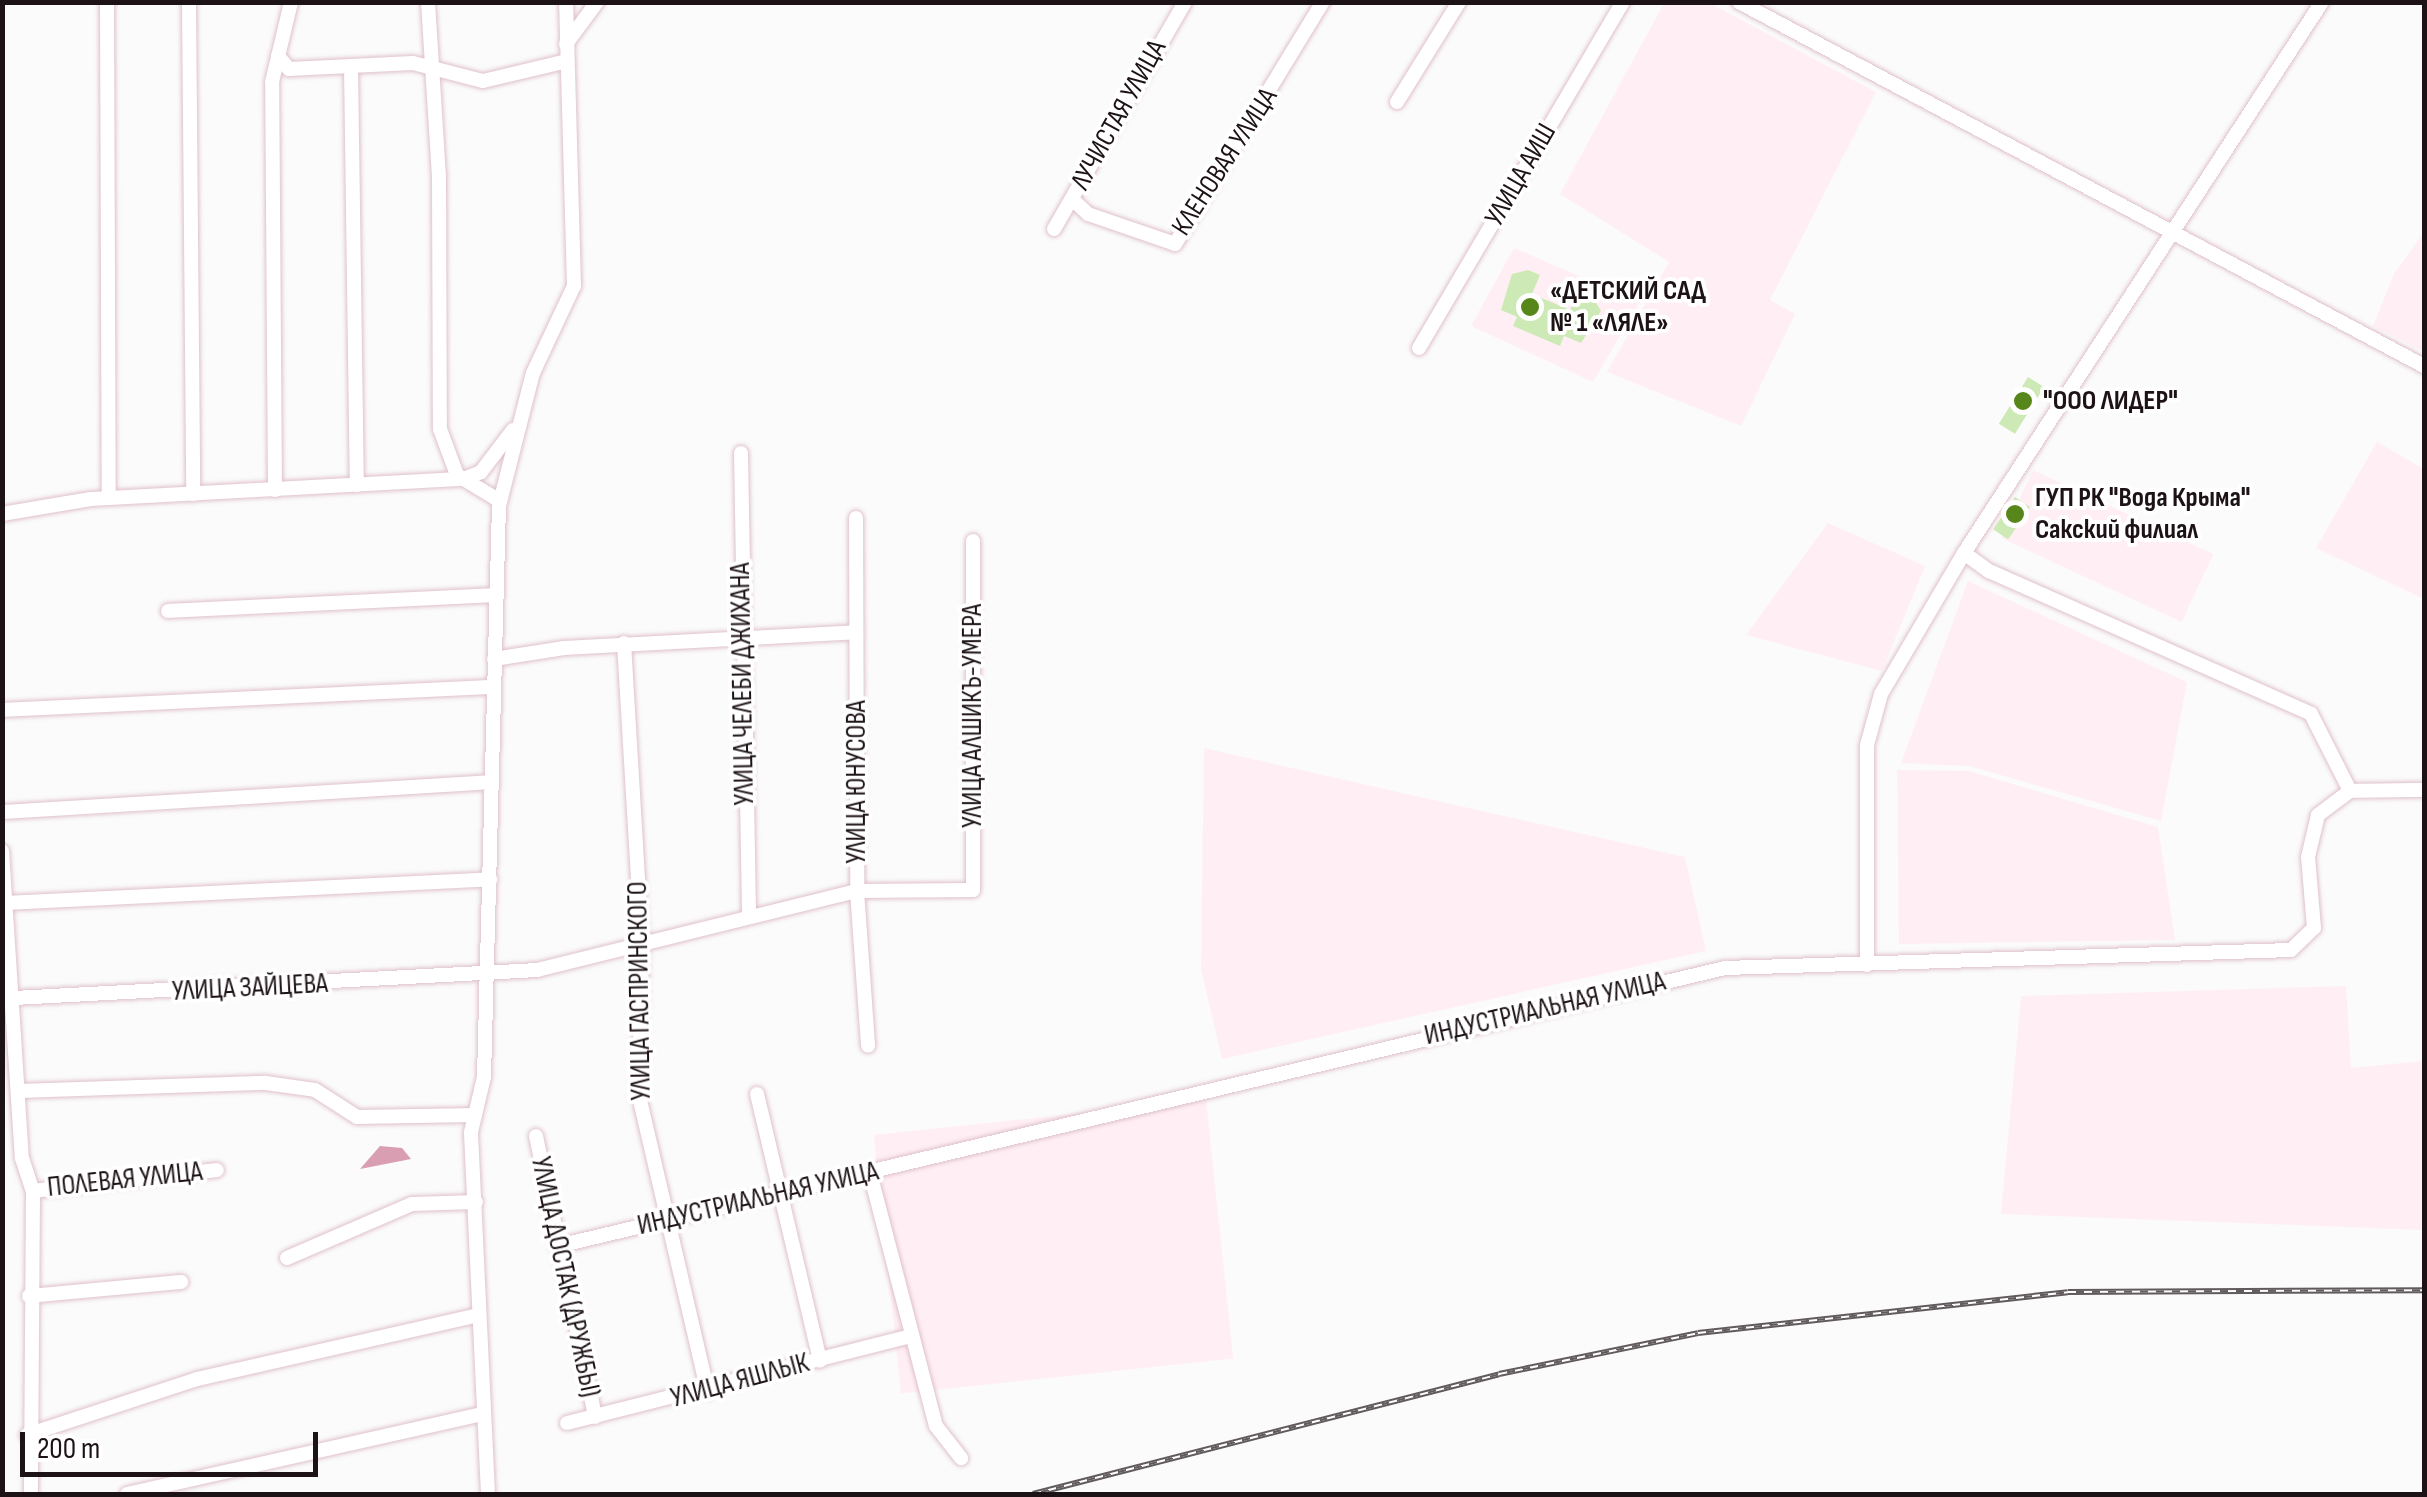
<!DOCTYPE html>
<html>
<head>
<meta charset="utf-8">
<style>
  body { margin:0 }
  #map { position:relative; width:2427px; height:1497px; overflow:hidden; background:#fbfbfb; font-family:"Sofia Sans Condensed",sans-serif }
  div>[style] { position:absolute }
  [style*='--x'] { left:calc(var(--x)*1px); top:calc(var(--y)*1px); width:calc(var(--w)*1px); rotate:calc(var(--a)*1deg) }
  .built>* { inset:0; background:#ffeff4; transform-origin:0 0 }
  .water>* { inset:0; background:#da9eb2 }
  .building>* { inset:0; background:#cdeab6; transform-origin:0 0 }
  .roads { filter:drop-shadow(0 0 2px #dfc1ca) drop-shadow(0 0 2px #dfc1ca) }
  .minor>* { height:14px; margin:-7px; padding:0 7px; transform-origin:7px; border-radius:7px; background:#fff }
  .rail>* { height:6px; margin-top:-3px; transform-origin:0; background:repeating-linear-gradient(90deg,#fff 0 8px,#615a5c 0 16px); box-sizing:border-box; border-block:2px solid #615a5c }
  .dots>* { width:28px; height:28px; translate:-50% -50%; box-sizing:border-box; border:5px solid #fff; border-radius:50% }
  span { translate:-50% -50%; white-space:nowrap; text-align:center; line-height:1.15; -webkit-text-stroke:8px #fff; paint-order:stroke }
  .street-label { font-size:28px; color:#1d1316 }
  .poi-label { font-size:28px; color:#1d1316; font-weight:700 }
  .left { translate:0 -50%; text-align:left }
  .frame { position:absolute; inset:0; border:5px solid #1d1316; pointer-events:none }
  .scale { position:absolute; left:20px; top:1432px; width:298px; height:45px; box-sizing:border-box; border:5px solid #1d1316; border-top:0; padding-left:12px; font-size:30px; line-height:35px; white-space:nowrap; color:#1d1316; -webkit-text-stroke:8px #fff; paint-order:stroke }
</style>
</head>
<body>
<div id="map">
  <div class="built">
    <i style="clip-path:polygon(1664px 3px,1710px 3px,1876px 92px,1770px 300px,1795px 314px,1741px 426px,1607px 372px,1669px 262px,1560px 194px)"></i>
    <i style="clip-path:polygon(2424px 232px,2424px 352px,2373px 326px,2394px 274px)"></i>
    <i style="clip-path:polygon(1514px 248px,1640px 302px,1593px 382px,1471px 326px)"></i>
    <i style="clip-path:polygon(2377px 442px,2424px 469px,2424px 599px,2316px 548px)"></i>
    <i style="left:2033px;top:470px;width:199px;height:75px;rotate:25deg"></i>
    <i style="clip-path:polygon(1828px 523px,1925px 566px,1882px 671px,1746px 635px)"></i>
    <i style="clip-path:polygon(1968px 581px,2187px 682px,2161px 821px,1969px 766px,1901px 763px)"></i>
    <i style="clip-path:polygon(1204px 748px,1685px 857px,1706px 951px,1222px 1059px,1201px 969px)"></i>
    <i style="clip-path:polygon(1897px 770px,1969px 771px,2158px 827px,2175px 940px,1899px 944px)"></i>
    <i style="clip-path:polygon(2346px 986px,2351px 1068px,2424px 1061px,2424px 1230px,2001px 1214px,2021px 996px)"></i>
    <i style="left:1206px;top:1100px;width:260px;height:334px;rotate:84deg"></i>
  </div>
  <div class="water">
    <i style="clip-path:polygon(380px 1146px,402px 1148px,411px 1159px,360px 1169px)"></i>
  </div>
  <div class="building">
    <i style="clip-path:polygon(1528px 270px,1540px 275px,1532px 294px,1570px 310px,1578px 290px,1592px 296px,1601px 311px,1581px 343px,1564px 336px,1560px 346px,1513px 326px,1517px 317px,1501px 310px,1512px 274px)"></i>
    <i style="left:2028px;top:377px;width:19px;height:55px;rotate:32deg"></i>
    <i style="left:2015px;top:497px;width:18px;height:39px;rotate:34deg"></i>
  </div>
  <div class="roads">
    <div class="minor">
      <i style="--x:428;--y:2;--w:176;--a:86.4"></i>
      <i style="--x:439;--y:178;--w:251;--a:89.8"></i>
      <i style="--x:440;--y:429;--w:49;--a:69.7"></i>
      <i style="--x:457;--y:475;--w:50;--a:31.2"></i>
      <i style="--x:1739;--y:2;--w:776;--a:27.99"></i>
      <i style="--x:107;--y:3;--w:495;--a:89.8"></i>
      <i style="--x:189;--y:4;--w:490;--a:89.5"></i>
      <i style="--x:566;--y:44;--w:52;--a:-53.6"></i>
      <i style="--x:278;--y:56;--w:17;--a:50"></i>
      <i style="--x:289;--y:69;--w:124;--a:-2.8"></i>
      <i style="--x:413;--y:63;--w:72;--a:14.4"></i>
      <i style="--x:483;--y:81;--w:86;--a:-13.4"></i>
      <i style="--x:351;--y:66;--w:419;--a:89.2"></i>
      <i style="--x:1397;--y:102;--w:118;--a:-58.2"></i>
      <i style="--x:1072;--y:199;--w:22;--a:43"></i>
      <i style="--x:1088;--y:214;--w:92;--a:19"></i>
      <i style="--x:1175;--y:244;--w:284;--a:-58.6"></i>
      <i style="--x:1054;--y:229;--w:262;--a:-60"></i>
      <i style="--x:1419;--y:348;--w:402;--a:-59.5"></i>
      <i style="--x:741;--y:453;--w:463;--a:89"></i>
      <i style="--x:275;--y:490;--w:408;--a:-90.4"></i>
      <i style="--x:272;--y:82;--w:82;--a:-76.6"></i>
      <i style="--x:2;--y:514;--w:90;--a:-9.6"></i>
      <i style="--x:91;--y:499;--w:373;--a:-3.1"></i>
      <i style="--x:463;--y:479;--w:19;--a:-21"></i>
      <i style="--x:481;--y:472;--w:53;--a:-52.7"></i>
      <i style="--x:856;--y:518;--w:373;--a:89.8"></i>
      <i style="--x:857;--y:891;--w:155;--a:85.9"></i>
      <i style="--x:1964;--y:553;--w:31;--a:36"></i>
      <i style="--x:1989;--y:571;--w:352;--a:23.9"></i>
      <i style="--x:2311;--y:714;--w:86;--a:63.1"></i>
      <i style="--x:168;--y:611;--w:327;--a:-2.8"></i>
      <i style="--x:624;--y:643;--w:301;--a:86.6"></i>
      <i style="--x:642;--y:943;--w:153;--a:91.1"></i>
      <i style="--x:639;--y:1096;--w:304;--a:76.9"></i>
      <i style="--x:494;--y:659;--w:71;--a:-8.9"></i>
      <i style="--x:564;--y:648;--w:292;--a:-3.1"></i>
      <i style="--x:2;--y:710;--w:492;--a:-2.7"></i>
      <i style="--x:2;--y:812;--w:489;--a:-3.5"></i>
      <i style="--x:2;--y:851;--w:308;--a:86.3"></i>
      <i style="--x:22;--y:1158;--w:35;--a:72"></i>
      <i style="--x:33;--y:1191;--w:303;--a:90.4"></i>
      <i style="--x:7;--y:903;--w:484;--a:-2.8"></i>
      <i style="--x:1867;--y:965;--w:220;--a:-90"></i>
      <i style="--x:1867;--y:745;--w:53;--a:-74.6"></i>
      <i style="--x:1881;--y:694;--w:164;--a:-59.5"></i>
      <i style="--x:1964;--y:553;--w:657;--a:-56.99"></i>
      <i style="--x:14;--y:998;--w:524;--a:-3.06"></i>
      <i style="--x:537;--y:970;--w:330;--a:-13.9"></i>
      <i style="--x:857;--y:891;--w:116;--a:-0.5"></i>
      <i style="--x:973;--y:890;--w:349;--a:-90"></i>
      <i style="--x:19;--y:1091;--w:247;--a:-1.9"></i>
      <i style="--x:266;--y:1083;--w:49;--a:8.1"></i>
      <i style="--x:315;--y:1090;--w:50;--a:32.7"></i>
      <i style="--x:357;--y:1117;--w:118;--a:-1"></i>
      <i style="--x:757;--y:1094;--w:274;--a:76.7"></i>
      <i style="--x:536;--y:1136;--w:287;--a:78.1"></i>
      <i style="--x:870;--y:1173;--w:261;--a:75.4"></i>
      <i style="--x:936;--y:1426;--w:41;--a:52"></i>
      <i style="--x:33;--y:1191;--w:185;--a:-6.5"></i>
      <i style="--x:558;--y:1246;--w:1200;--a:-13.4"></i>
      <i style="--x:1725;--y:968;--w:566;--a:-1.82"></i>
      <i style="--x:2291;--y:950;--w:32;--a:-44"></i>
      <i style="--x:2314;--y:928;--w:71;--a:-94.8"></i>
      <i style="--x:2308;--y:857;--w:43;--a:-76.6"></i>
      <i style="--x:2318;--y:815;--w:40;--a:-37"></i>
      <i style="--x:2350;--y:791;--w:74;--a:-0.8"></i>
      <i style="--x:287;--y:1258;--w:136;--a:-23.4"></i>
      <i style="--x:412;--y:1204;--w:64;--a:-1.8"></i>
      <i style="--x:29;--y:1296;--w:153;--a:-5.3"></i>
      <i style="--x:567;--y:1423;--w:356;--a:-14.2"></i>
      <i style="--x:27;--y:1435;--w:179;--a:-18.2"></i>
      <i style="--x:197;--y:1379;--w:288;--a:-12.8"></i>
      <i style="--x:127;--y:1494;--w:360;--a:-12.7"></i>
      <i style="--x:488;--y:1494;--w:362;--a:-92.7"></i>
      <i style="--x:471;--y:1132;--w:57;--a:-76.7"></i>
      <i style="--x:484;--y:1077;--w:571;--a:-88.5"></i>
      <i style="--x:499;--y:506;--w:137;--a:-75.7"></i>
      <i style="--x:533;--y:373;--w:96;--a:-64.8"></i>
      <i style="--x:574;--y:286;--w:284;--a:-91.6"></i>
    </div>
  </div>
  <div class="rail">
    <i style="--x:1033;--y:1494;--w:481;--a:-14.4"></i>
    <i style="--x:1499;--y:1374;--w:203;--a:-11.6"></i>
    <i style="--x:1698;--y:1333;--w:372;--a:-6.3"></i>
    <i style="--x:2068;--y:1292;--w:356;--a:-0.3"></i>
  </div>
  <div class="dots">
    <i style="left:1530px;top:307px;background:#57871a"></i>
    <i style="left:2023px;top:401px;background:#57871a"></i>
    <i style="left:2015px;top:514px;background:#57871a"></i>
  </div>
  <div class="street-label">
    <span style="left:1119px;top:115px;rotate:-61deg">ЛУЧИСТАЯ УЛИЦА</span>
    <span style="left:1225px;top:162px;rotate:-57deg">КЛЕНОВАЯ УЛИЦА</span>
    <span style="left:1521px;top:175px;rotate:-60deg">УЛИЦА АИШ</span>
    <span style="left:743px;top:684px;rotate:-91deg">УЛИЦА ЧЕЛЕБИ ДЖИХАНА</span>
    <span style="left:973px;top:716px;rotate:-90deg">УЛИЦА АЛШИКЪ-УМЕРА</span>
    <span style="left:857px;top:782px;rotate:-90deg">УЛИЦА ЮНУСОВА</span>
    <span style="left:250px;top:988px;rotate:-3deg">УЛИЦА ЗАЙЦЕВА</span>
    <span style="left:640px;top:991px;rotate:-91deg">УЛИЦА ГАСПРИНСКОГО</span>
    <span style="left:1545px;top:1009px;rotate:-13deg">ИНДУСТРИАЛЬНАЯ УЛИЦА</span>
    <span style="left:125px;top:1180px;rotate:-6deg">ПОЛЕВАЯ УЛИЦА</span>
    <span style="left:758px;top:1199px;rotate:-13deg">ИНДУСТРИАЛЬНАЯ УЛИЦА</span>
    <span style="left:565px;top:1277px;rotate:78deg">УЛИЦА ДОСТАК (ДРУЖБЫ)</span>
    <span style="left:740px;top:1381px;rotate:-15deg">УЛИЦА ЯШЛЫК</span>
  </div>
  <div class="poi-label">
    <span class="left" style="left:1550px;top:307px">«ДЕТСКИЙ САД<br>№ 1 «ЛЯЛЕ»</span>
    <span class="left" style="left:2043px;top:401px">"ООО ЛИДЕР"</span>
    <span class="left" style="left:2035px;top:514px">ГУП РК "Вода Крыма"<br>Сакский филиал</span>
  </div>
  <div class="frame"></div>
  <div class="scale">200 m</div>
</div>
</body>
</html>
